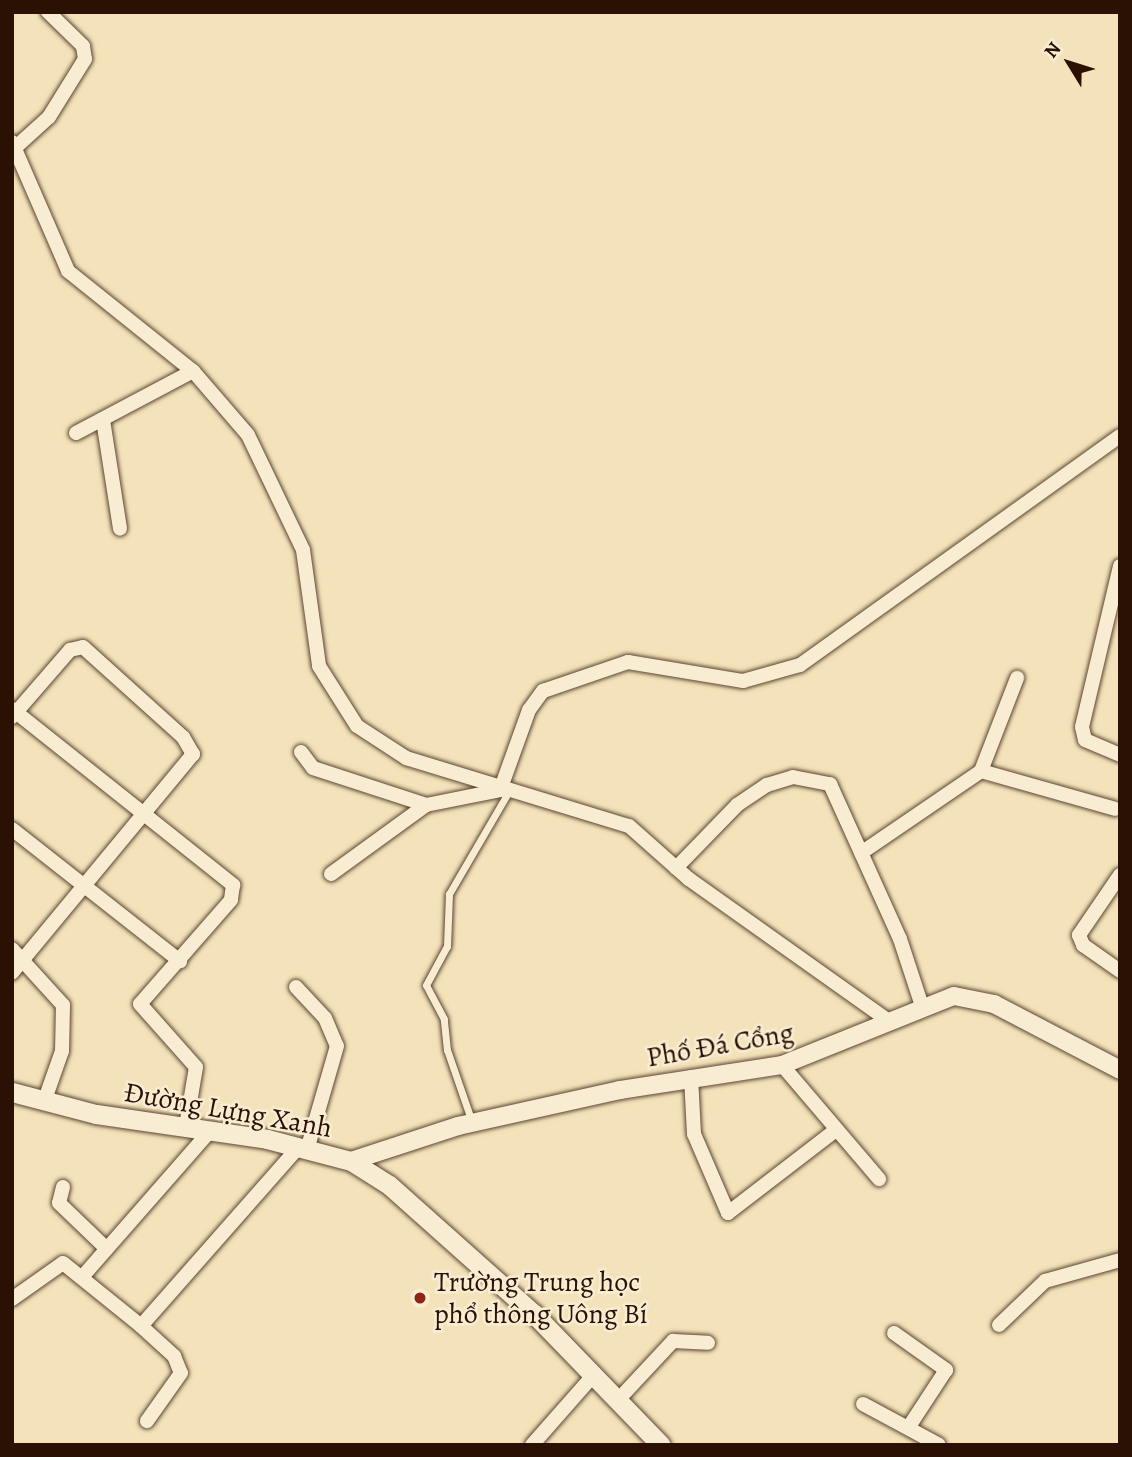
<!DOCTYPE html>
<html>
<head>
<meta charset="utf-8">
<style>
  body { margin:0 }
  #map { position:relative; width:1132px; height:1457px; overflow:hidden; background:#f4e3ba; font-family:Alegreya,serif }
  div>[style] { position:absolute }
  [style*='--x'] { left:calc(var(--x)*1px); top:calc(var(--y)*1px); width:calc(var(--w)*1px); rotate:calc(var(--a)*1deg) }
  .roads { filter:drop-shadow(0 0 2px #5d4532) drop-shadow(0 0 2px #5d4532) }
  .service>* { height:7px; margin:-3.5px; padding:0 3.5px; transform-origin:3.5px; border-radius:3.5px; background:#f8edd2 }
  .minor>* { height:14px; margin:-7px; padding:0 7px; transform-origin:7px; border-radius:7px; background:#f8edd2 }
  .tertiary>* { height:18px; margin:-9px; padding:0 9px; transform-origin:9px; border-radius:9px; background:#f8edd2 }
  .secondary>* { height:19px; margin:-9.5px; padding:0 9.5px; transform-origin:9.5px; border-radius:9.5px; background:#f8edd2 }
  .dots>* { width:19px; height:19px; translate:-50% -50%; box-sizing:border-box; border:4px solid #f8edd2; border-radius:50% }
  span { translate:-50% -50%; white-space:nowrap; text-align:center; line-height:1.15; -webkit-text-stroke:5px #f8edd2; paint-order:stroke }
  .street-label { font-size:28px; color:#2b1004 }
  .poi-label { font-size:28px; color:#2b1004 }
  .left { translate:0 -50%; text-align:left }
  .frame { position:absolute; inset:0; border:14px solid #2b1004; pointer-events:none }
  .north { position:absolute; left:1034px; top:28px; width:70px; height:70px; -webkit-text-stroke:5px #f8edd2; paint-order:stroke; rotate:308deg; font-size:19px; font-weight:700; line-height:28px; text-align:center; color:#2b1004 }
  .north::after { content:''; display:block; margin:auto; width:24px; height:32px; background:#2b1004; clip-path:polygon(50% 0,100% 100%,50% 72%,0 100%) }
</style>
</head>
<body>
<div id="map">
  <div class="roads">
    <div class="service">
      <i style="--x:472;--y:1122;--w:76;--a:-109.1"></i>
      <i style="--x:447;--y:1050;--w:31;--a:-96"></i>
      <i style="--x:444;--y:1019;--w:38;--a:-118"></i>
      <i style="--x:426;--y:985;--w:44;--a:-61.7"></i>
      <i style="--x:447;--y:946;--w:52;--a:-87.8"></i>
      <i style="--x:449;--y:894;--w:121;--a:-59.8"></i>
    </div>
    <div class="minor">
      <i style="--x:12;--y:142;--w:141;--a:66.5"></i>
      <i style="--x:68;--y:271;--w:160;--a:38.7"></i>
      <i style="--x:193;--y:371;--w:84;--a:49.3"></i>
      <i style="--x:248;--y:435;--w:127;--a:64.4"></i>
      <i style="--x:303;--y:550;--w:117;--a:82.1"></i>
      <i style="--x:319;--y:666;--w:71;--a:57.7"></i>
      <i style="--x:357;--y:726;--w:59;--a:33.1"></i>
      <i style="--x:406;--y:758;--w:233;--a:17"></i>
      <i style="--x:629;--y:826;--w:80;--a:41.5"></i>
      <i style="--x:689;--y:879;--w:247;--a:35.4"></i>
      <i style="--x:17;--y:146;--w:43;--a:-42.2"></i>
      <i style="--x:49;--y:117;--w:68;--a:-58.2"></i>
      <i style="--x:85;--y:59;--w:13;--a:-99"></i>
      <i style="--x:83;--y:46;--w:49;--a:-135.8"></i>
      <i style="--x:103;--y:420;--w:110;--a:81.1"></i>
      <i style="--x:76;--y:433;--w:132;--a:-27.9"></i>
      <i style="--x:1120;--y:566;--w:165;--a:103.3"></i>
      <i style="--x:1082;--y:727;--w:13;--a:77"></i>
      <i style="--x:1085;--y:740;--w:38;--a:23"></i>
      <i style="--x:12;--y:709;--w:283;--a:38.5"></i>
      <i style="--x:233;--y:885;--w:15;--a:98"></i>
      <i style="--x:231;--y:900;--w:138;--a:131.2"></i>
      <i style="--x:140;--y:1004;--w:84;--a:48.4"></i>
      <i style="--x:196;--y:1067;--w:60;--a:99.6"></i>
      <i style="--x:12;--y:717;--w:89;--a:-49.1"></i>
      <i style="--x:70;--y:650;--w:13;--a:-13"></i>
      <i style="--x:83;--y:647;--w:135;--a:42"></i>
      <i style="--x:183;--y:737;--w:20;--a:60"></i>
      <i style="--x:193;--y:754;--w:284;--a:129.6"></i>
      <i style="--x:301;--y:752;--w:20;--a:53"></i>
      <i style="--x:313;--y:768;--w:119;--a:18.1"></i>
      <i style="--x:426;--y:805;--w:82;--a:-11.3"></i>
      <i style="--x:981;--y:771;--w:139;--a:15.8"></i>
      <i style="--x:502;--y:785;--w:80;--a:-70.2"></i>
      <i style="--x:529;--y:710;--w:24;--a:-54"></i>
      <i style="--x:543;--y:691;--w:90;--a:-18.8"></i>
      <i style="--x:628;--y:662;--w:117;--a:9.4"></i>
      <i style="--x:743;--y:681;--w:59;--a:-15.7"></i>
      <i style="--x:800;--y:665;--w:393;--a:-35.6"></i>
      <i style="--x:12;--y:829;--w:214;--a:38.2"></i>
      <i style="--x:861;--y:853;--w:145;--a:-34.3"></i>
      <i style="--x:981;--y:771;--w:100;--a:-68.8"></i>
      <i style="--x:676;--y:868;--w:88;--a:-45.9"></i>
      <i style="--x:737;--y:805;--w:36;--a:-34"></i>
      <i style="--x:767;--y:785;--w:27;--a:-17"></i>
      <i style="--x:793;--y:777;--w:38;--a:11"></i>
      <i style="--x:830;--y:784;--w:170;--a:65.7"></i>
      <i style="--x:900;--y:939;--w:71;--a:71.8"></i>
      <i style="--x:331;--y:874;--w:117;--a:-36"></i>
      <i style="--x:1120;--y:875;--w:73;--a:124.3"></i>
      <i style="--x:1079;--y:935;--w:11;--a:68"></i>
      <i style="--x:1083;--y:945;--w:45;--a:35.1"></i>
      <i style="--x:12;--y:949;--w:76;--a:47.7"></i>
      <i style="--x:63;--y:1005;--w:46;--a:91.2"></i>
      <i style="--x:62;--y:1051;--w:54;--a:109.4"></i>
      <i style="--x:296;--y:987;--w:42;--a:46.9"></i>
      <i style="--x:325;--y:1018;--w:30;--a:67"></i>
      <i style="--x:337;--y:1046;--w:108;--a:106.1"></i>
      <i style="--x:782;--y:1065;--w:150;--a:49.6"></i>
      <i style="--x:691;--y:1077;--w:57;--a:87"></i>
      <i style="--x:694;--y:1134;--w:86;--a:66.7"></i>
      <i style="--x:728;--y:1213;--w:133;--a:-37.6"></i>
      <i style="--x:63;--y:1187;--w:16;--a:104"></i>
      <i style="--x:59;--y:1203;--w:66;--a:43.8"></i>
      <i style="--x:83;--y:1276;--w:194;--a:-48.8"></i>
      <i style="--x:12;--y:1299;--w:62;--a:-35.2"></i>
      <i style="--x:63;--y:1263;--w:100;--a:38.9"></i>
      <i style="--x:141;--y:1326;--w:45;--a:42.3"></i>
      <i style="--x:174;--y:1356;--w:18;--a:68"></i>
      <i style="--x:181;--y:1373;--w:59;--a:125.3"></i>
      <i style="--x:999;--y:1325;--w:64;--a:-43.7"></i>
      <i style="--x:1045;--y:1281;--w:78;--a:-15.6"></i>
      <i style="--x:141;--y:1326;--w:239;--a:-48.6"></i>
      <i style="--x:894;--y:1333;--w:64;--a:35.4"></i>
      <i style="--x:946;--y:1370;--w:69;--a:123.2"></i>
      <i style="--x:618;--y:1400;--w:81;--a:-47"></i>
      <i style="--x:673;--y:1341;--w:35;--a:3"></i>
      <i style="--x:863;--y:1404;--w:86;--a:28.3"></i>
      <i style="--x:532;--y:1445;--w:91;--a:-48.6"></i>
    </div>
    <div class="tertiary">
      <i style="--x:351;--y:1161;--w:113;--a:-18.1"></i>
      <i style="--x:458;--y:1126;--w:166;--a:-12.5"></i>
      <i style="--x:620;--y:1090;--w:164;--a:-8.8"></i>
      <i style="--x:782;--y:1065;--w:185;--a:-21.9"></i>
      <i style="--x:954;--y:996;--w:41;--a:11.3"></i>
      <i style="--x:994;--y:1004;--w:142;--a:27.6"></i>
    </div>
    <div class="secondary">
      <i style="--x:12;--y:1092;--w:87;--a:14.7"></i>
      <i style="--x:96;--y:1114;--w:173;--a:8.3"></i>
      <i style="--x:267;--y:1139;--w:87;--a:14.7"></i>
      <i style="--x:351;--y:1161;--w:45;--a:32.3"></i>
      <i style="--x:389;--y:1185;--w:194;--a:41.7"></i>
      <i style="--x:534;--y:1314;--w:182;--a:45.9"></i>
    </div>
  </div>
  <div class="dots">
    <i style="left:420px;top:1298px;background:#8f2418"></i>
  </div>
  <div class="street-label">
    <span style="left:720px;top:1045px;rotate:-10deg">Phố Đá Cổng</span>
    <span style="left:228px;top:1110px;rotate:10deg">Đường Lựng Xanh</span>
  </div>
  <div class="poi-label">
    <span class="left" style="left:434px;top:1298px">Trường Trung học<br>phổ thông Uông Bí</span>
  </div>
  <div class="frame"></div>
  <div class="north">N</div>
</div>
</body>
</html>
